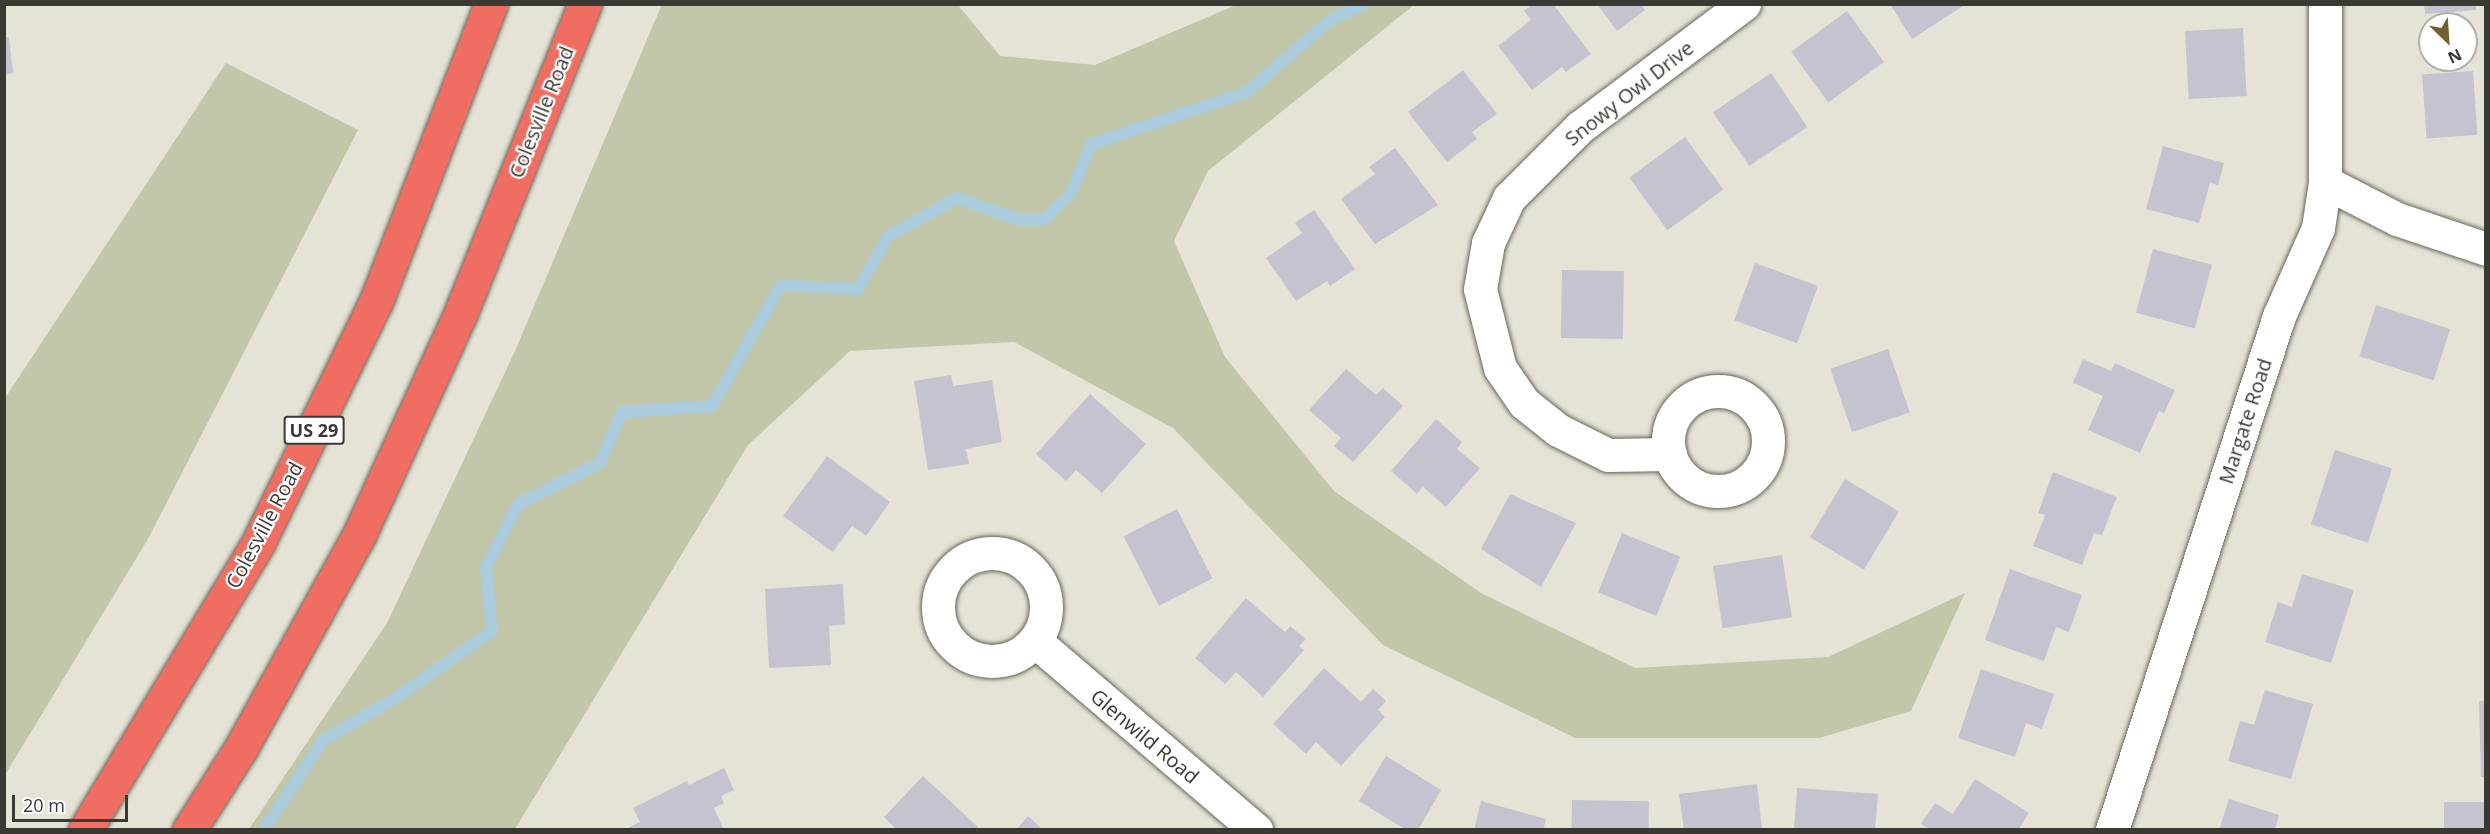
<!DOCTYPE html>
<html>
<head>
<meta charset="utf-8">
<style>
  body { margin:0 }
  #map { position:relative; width:2490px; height:834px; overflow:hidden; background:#e5e3d6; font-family:"Open Sans",sans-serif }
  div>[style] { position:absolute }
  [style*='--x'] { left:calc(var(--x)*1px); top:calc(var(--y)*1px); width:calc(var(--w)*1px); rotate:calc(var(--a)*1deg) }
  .green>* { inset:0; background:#c2c7aa }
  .stream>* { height:12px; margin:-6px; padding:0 6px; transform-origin:6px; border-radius:6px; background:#acd }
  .building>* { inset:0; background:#c5c3d0; transform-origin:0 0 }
  .roads { filter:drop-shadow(0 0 2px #68665b) drop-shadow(0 0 2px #68665b) }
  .street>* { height:33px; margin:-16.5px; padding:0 16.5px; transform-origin:16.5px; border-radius:16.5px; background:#fff }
  .street>.ring { margin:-16.5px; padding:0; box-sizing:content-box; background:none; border:33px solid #fff; border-radius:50% }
  .highway>* { height:33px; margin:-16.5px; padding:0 16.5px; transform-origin:16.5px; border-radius:16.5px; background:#f06e61 }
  span { translate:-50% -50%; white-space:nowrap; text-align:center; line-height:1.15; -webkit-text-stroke:4.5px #fff; paint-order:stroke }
  .shield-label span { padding:2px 4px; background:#fff; border:2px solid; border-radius:4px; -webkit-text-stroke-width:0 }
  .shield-label { font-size:18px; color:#3a3934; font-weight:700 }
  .street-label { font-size:20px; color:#3a3934 }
  .frame { position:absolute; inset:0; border:6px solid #3a3934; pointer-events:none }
  .north { position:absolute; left:2418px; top:12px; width:60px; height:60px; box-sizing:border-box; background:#fff; border:2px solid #b0b0ae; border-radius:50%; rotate:155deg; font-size:16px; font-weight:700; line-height:24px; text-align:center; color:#3a3934 }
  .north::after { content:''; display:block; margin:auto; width:21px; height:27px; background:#735f2e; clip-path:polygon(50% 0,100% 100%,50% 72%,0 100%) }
  .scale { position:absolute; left:12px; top:795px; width:116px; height:27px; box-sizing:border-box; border:3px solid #3a3934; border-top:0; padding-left:8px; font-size:18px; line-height:21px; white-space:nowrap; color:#3a3934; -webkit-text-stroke:4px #fff; paint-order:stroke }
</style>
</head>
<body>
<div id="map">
  <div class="green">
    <i style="clip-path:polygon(662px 4px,958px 5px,1000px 56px,1095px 65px,1236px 5px,1414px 5px,1208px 171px,1174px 241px,1225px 357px,1334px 491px,1481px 593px,1635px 668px,1828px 657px,1965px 593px,1911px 711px,1819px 738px,1575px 738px,1383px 645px,1173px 428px,1014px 342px,850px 351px,748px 445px,515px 829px,249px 829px,387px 623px,515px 351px)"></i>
    <i style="clip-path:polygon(226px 63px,358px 130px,148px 539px,5px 775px,5px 398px)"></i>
  </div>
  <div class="stream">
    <i style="--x:264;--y:830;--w:108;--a:-56.8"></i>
    <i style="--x:323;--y:740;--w:82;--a:-30"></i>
    <i style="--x:394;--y:699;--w:119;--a:-34.8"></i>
    <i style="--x:492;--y:631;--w:63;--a:-95.4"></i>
    <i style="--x:486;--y:568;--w:72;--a:-63.4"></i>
    <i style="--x:518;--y:504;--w:92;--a:-26.6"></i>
    <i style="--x:600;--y:463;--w:56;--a:-66.7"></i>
    <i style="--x:622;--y:412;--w:90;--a:-3.8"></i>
    <i style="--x:712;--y:406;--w:139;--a:-60.3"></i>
    <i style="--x:781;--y:285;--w:77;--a:3"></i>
    <i style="--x:858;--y:289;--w:61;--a:-60.5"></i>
    <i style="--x:888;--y:236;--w:79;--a:-28.8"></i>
    <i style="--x:957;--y:198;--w:67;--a:19.2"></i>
    <i style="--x:1020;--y:220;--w:25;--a:-2"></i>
    <i style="--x:1045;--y:219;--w:37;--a:-45"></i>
    <i style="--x:1071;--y:193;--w:53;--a:-67.8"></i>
    <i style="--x:1091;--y:144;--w:164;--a:-18.4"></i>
    <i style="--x:1247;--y:92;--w:108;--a:-40.9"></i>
    <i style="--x:1329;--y:21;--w:39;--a:-26"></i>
  </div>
  <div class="building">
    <i style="clip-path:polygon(1533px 4px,1553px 4px,1591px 54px,1566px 72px,1562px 67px,1532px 90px,1498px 46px,1531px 20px,1524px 11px)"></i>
    <i style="clip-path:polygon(1597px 4px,1641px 4px,1645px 10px,1617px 31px)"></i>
    <i style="clip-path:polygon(1890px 4px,1966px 4px,1912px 39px)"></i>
    <i style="clip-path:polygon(2424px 4px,2476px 4px,2476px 10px,2425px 14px)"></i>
    <i style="left:1847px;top:11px;width:63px;height:69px;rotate:54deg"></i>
    <i style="left:2243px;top:28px;width:68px;height:58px;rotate:87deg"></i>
    <i style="clip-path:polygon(4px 37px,9px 37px,13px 73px,4px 75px)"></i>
    <i style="clip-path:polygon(1463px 70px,1497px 114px,1472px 132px,1477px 139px,1447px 162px,1408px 112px)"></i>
    <i style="left:2473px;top:71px;width:64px;height:51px;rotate:86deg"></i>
    <i style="left:1771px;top:73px;width:65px;height:70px;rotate:56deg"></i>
    <i style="left:1685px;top:137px;width:65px;height:69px;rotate:54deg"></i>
    <i style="clip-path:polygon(2163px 146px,2224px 163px,2218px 185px,2210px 183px,2199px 223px,2146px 209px)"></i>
    <i style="clip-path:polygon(1395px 148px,1438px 205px,1375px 244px,1341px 199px,1375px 174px,1369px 167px)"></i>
    <i style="clip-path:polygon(1314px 210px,1355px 269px,1330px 286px,1327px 281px,1296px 301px,1266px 258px,1302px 233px,1295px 223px)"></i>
    <i style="left:2153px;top:249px;width:61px;height:66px;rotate:15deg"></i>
    <i style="left:1755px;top:263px;width:67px;height:61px;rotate:20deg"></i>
    <i style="left:1562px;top:270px;width:62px;height:68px;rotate:1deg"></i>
    <i style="left:2376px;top:305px;width:78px;height:54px;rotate:18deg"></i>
    <i style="left:1888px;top:349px;width:67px;height:61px;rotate:71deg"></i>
    <i style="clip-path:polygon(2083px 359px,2111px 371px,2115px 363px,2175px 390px,2164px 413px,2159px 411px,2140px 453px,2088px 430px,2103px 396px,2073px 383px)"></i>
    <i style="clip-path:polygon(1346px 369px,1376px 395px,1383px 388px,1403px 406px,1353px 462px,1334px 446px,1341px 438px,1309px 410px)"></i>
    <i style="clip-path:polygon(951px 375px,953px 386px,992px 380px,1002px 442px,966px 449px,969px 464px,928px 470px,914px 381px)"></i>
    <i style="clip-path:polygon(1090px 394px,1146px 444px,1102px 493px,1076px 470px,1066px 481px,1036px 454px)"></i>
    <i style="clip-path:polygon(1436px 419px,1462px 442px,1457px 449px,1480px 468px,1446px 507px,1423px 487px,1417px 494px,1391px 471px)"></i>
    <i style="left:2335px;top:450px;width:60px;height:78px;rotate:18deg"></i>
    <i style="clip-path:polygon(827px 456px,890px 502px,866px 536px,852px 526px,833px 552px,783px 516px)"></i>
    <i style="clip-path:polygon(2053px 472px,2117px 497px,2102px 535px,2094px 533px,2082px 565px,2033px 546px,2045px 515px,2038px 513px)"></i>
    <i style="left:1845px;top:479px;width:63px;height:68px;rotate:31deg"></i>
    <i style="clip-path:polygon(1510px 494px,1576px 523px,1541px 587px,1481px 549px)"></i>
    <i style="left:1177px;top:509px;width:78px;height:60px;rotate:63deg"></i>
    <i style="left:1622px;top:533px;width:63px;height:64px;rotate:22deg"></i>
    <i style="left:1782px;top:555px;width:63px;height:70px;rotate:81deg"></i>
    <i style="clip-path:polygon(2010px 569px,2082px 595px,2069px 632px,2056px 627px,2044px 661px,1985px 640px)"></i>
    <i style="clip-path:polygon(2302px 574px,2354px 590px,2331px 663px,2265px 642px,2278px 602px,2292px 607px)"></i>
    <i style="clip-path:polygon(843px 584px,845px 624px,829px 626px,831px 665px,769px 668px,765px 589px)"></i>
    <i style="clip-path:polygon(1246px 598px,1285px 632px,1290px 626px,1306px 639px,1299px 646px,1304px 650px,1263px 697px,1236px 672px,1225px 684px,1195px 658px)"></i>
    <i style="clip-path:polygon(1324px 668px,1361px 702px,1373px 689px,1386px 701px,1378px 710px,1385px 717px,1341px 766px,1316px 742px,1306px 754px,1273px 724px)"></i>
    <i style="clip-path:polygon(1981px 669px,2054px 694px,2042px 729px,2026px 723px,2015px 757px,1958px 738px)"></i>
    <i style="clip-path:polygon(2265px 690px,2313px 704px,2291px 779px,2228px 761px,2240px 721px,2254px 725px)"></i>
    <i style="clip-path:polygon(2479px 701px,2486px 701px,2486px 777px,2481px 777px)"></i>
    <i style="clip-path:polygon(1386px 756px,1441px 790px,1418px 830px,1406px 830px,1359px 801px)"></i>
    <i style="clip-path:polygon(724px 768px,734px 790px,721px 796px,724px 803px,714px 808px,724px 830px,624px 830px,640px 822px,633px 808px,687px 781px,689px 785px)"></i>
    <i style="clip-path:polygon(923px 776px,978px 827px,975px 830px,897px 830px,884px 817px)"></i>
    <i style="clip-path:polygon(1975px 779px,2029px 813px,2018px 830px,1931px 830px,1921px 824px,1935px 803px,1953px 814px)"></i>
    <i style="clip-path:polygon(1757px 784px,1762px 830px,1684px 830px,1679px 794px)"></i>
    <i style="clip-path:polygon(1797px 788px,1878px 794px,1875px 830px,1794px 830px)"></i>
    <i style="clip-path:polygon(2229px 799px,2279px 815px,2275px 830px,2219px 830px)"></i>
    <i style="left:1572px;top:800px;width:77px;height:30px;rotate:1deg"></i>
    <i style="clip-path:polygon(1481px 801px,1546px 819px,1543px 830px,1474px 830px)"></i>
    <i style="left:2486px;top:802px;width:28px;height:42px;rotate:90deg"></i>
    <i style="clip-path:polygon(1028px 816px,1043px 830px,1016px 830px)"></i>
  </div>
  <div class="roads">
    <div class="street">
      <i style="--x:2325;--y:182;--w:81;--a:27.2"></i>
      <i style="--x:2397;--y:219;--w:94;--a:18.6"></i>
      <i class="ring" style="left:1668px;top:391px;width:67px;height:67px"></i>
      <i style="--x:1670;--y:454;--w:62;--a:179.1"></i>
      <i style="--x:1608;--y:455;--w:56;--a:-153.4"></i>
      <i style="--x:1558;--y:430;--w:43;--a:-141.5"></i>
      <i style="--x:1524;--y:403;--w:42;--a:-124.4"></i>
      <i style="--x:1500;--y:368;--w:81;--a:-104.2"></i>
      <i style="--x:1480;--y:289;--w:47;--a:-80.1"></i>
      <i style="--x:1488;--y:243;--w:50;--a:-65"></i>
      <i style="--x:1509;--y:198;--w:100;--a:-45"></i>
      <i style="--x:1580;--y:127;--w:205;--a:-36.9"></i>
      <i class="ring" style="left:938px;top:553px;width:75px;height:75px"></i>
      <i style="--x:1035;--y:641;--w:291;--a:40.5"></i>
      <i style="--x:2112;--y:830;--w:540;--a:-72"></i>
      <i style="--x:2279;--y:316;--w:96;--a:-66.1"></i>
      <i style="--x:2318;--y:228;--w:47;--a:-81.3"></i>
      <i style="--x:2325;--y:182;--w:178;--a:-90"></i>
    </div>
    <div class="highway">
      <i style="--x:85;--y:830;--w:337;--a:-58.9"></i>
      <i style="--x:259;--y:541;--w:269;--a:-64"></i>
      <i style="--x:377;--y:299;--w:316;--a:-68.9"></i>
      <i style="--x:189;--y:830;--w:97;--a:-57.6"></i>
      <i style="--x:241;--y:748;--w:246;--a:-61"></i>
      <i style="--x:360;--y:533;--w:243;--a:-65.4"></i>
      <i style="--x:461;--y:312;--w:332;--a:-68.1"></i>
    </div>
  </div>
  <div class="shield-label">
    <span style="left:314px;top:430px">US 29</span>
  </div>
  <div class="street-label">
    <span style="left:1629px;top:93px;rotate:-38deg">Snowy Owl Drive</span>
    <span style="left:541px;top:112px;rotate:-68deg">Colesville Road</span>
    <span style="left:2245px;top:421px;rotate:-72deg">Margate Road</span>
    <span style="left:264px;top:525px;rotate:-62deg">Colesville Road</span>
    <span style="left:1145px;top:736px;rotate:40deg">Glenwild Road</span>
  </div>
  <div class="frame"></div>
  <div class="north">N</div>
  <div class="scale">20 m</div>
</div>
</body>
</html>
